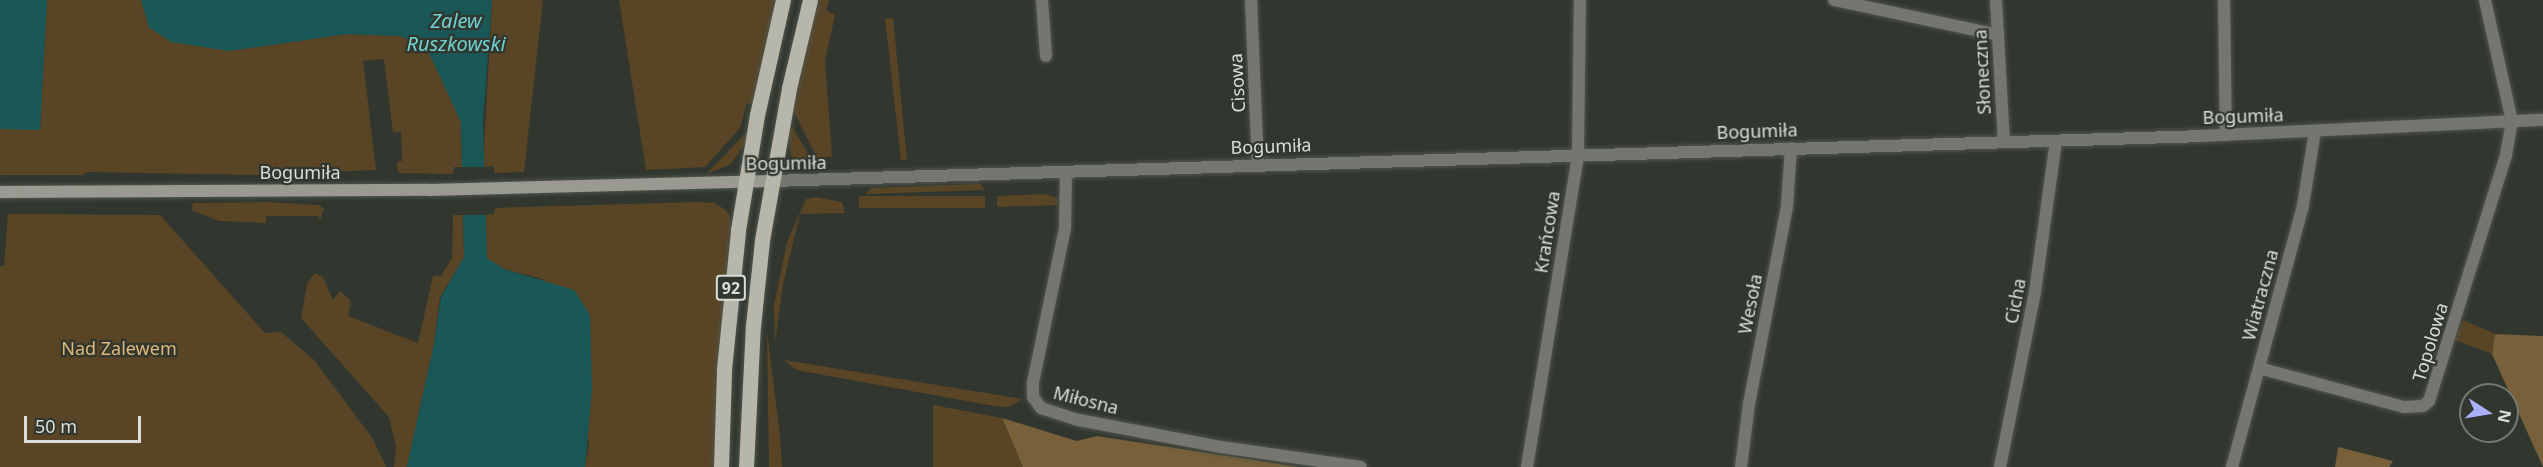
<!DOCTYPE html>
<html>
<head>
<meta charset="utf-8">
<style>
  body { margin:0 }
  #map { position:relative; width:2543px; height:467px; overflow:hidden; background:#31372f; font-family:"Noto Sans",sans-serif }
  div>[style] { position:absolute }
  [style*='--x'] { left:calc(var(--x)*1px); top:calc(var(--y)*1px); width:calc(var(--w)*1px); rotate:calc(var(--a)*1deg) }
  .green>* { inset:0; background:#594525; transform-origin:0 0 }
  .forest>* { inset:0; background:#77603a }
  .water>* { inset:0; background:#195857 }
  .pier>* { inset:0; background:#31372f; transform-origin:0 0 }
  .roads { filter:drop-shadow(0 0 2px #4f554d) drop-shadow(0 0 2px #4f554d) }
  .minor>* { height:12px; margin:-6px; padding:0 6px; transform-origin:6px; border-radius:6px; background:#767671 }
  .tertiary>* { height:12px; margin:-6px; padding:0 6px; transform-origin:6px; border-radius:6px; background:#767671 }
  .secondary>* { height:12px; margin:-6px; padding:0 6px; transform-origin:6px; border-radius:6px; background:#9a9a92 }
  .primary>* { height:15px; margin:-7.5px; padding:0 7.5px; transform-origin:7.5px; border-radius:7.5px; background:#b6b6ab }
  span { translate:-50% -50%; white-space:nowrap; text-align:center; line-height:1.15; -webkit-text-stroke:4.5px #31372f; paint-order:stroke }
  .shield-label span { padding:2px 4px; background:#31372f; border:2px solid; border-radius:4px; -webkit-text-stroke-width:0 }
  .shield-label { font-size:16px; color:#daded8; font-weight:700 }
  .street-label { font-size:18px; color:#daded8 }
  .park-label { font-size:18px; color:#dfb87a }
  .water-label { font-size:20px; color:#70d1cf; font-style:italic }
  .north { position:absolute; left:2459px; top:383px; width:60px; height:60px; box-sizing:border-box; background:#31372f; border:2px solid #757a73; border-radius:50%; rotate:102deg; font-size:16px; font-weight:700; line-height:24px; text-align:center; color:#daded8 }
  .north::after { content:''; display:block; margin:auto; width:21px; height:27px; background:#a9b0fc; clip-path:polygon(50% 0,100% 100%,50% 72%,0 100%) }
  .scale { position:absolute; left:24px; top:416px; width:117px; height:27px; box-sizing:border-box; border:3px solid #daded8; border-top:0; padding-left:8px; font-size:18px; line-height:21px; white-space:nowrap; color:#daded8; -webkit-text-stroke:4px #31372f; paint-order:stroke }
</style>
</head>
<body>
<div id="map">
  <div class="green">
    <i style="clip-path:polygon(47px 0,141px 0,149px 27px,229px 51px,347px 34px,401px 36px,428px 51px,443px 81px,461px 122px,462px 167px,454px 167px,453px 174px,398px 173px,397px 162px,402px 161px,401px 132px,393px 132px,384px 59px,363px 61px,376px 170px,260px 175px,87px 172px,83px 175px,0 175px,0 129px,40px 129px)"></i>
    <i style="clip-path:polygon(492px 0,543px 0,524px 172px,494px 173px,494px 166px,483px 167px)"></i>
    <i style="clip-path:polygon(619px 0,776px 0,753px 104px,747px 103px,740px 128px,705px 167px,646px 170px)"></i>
    <i style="clip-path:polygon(816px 0,829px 0,826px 10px,835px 15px,825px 61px,832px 157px,817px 158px,795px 114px,789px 112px)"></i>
    <i style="clip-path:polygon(893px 18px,907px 160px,901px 160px,885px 19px)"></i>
    <i style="clip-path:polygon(787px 127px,793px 128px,818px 171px,803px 167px,791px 156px)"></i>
    <i style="clip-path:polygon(746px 133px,746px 142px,731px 164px,706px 174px)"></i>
    <i style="clip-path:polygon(980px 184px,985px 190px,865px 194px,871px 188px)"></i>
    <i style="clip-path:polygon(1044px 194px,1057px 198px,1058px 205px,997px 207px,997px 196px)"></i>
    <i style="left:985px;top:196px;width:12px;height:126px;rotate:90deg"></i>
    <i style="clip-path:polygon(816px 197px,842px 202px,845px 213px,800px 214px,783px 284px,775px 343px,774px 306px,787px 242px,806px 199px)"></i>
    <i style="clip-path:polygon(267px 202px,319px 205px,324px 209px,320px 220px,318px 216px,266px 216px,266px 223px,219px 221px,192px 210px,193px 203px)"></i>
    <i style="clip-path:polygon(698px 202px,714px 203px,726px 210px,731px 219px,718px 366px,715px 467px,585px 467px,589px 444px,543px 279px,504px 269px,487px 259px,485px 215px,494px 214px,495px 208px)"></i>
    <i style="clip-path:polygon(8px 214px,160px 215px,265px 333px,281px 332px,314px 360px,373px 439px,386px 467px,0 467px,0 266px,4px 266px)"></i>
    <i style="clip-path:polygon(453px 215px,463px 215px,464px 257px,440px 297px,434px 344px,407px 467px,394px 467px,396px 447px,389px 417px,301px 318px,307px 284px,315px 273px,323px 277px,333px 300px,340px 291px,351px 301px,348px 316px,418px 343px,433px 276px,441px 276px,452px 258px)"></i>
    <i style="clip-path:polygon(2463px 320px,2495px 334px,2492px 354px,2455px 340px)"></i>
    <i style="clip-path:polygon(767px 332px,780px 435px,782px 467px,769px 467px)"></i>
    <i style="clip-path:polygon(784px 360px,1023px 399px,1008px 407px,994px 406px,796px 370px)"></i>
    <i style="clip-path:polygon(933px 405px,1002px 418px,1023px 467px,933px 467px)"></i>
  </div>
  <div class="forest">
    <i style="clip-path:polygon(2495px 334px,2543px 336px,2543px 467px,2492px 354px)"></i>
    <i style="clip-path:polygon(1002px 418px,1077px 441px,1097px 436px,1299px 467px,1023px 467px)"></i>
    <i style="clip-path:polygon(2338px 447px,2393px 461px,2389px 467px,2335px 467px)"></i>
  </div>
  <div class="water">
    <i style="clip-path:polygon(0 0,47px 0,40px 130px,0 129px)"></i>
    <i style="clip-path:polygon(141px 0,492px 0,483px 122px,487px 258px,504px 269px,574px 290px,590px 315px,592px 389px,585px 467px,407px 467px,434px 344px,441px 297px,464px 257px,461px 122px,428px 51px,401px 36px,347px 34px,229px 51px,171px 42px,149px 27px)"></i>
  </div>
  <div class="pier">
    <i style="left:459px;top:167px;width:27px;height:48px"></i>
  </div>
  <div class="roads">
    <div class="minor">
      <i style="--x:1042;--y:0;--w:56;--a:85.9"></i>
      <i style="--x:1251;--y:0;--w:165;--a:87.6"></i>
      <i style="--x:1834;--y:0;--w:168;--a:12"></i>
      <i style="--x:1996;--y:0;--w:142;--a:86.8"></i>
      <i style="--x:2224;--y:0;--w:135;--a:89.2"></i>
      <i style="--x:1066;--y:172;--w:56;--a:91"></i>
      <i style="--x:1065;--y:228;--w:157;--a:101.7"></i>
      <i style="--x:1033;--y:382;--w:15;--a:90"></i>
      <i style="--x:1033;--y:397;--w:14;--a:54"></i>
      <i style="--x:1041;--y:408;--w:40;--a:18"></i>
      <i style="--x:1079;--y:420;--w:145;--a:10.8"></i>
      <i style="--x:1221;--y:447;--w:141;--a:8.1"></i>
      <i style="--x:2259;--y:368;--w:150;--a:15.1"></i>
      <i style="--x:2404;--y:407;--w:19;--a:-3"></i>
      <i style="--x:2423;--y:406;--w:8;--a:-40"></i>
      <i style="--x:2429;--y:401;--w:258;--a:-72.6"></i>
      <i style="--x:2506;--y:155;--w:35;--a:-80"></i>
      <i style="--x:2512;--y:121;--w:124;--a:-102.6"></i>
      <i style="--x:1527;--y:467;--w:317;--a:-80.7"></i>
      <i style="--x:1578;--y:154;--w:154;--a:-89.3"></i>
      <i style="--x:1741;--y:467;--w:64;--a:-82.8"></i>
      <i style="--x:1749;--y:404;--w:202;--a:-79.1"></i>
      <i style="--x:1787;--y:206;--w:58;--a:-86.1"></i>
      <i style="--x:2000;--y:467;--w:178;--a:-78.7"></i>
      <i style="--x:2035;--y:292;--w:152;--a:-82.1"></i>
      <i style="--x:2232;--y:467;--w:271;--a:-74.8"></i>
      <i style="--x:2303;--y:205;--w:75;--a:-80.8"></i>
    </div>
    <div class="tertiary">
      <i style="--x:772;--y:181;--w:1430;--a:-1.8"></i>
      <i style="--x:2201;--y:136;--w:342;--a:-2.7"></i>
    </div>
    <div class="secondary">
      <i style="--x:0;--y:192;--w:429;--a:-0.3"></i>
      <i style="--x:429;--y:190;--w:343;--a:-1.5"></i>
    </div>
    <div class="primary">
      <i style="--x:721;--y:467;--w:98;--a:-88.2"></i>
      <i style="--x:724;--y:369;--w:140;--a:-84.2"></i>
      <i style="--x:738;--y:230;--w:117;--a:-80.6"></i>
      <i style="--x:757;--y:115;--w:118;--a:-77.3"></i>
      <i style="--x:746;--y:467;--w:141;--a:-87.2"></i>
      <i style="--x:753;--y:326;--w:86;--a:-84"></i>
      <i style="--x:762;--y:240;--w:154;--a:-79.9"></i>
      <i style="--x:789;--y:88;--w:90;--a:-76.6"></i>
    </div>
  </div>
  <div class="shield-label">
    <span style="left:731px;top:288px">92</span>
  </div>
  <div class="street-label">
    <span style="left:1982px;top:72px;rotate:-93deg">Słoneczna</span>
    <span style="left:1237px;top:83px;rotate:-93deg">Cisowa</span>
    <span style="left:2243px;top:116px;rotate:-2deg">Bogumiła</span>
    <span style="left:1757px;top:131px;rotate:-2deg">Bogumiła</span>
    <span style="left:1271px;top:146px;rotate:-2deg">Bogumiła</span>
    <span style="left:786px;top:163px;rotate:-1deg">Bogumiła</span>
    <span style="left:300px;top:172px">Bogumiła</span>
    <span style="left:1547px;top:232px;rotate:-81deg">Krańcowa</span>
    <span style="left:2260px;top:295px;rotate:-75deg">Wiatraczna</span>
    <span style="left:2015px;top:301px;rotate:-79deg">Cicha</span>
    <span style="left:1750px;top:304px;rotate:-79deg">Wesoła</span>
    <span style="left:2430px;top:342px;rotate:-73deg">Topolowa</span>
    <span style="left:1086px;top:400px;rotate:14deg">Miłosna</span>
  </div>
  <div class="park-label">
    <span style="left:119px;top:348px">Nad Zalewem</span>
  </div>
  <div class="water-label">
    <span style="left:456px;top:32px">Zalew<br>Ruszkowski</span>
  </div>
  <div class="north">N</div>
  <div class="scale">50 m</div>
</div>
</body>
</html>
